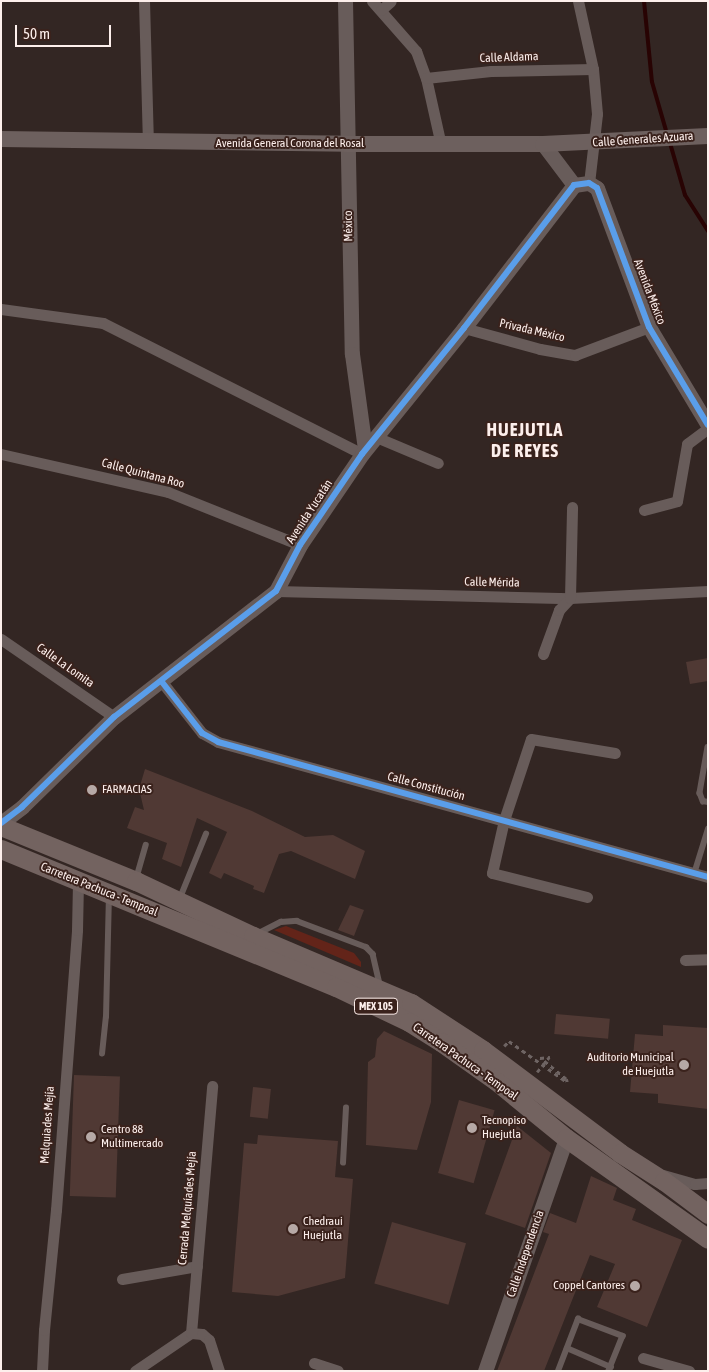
<!DOCTYPE html>
<html>
<head>
<meta charset="utf-8">
<style>
  body { margin:0 }
  #map { position:relative; width:709px; height:1372px; overflow:hidden; background:#332623; font-family:"Asap Condensed",sans-serif }
  div>[style] { position:absolute }
  [style*='--x'] { left:calc(var(--x)*1px); top:calc(var(--y)*1px); width:calc(var(--w)*1px); rotate:calc(var(--a)*1deg) }
  .green>* { inset:0; background:#632419 }
  .stream>* { height:4px; margin:-2px; padding:0 2px; transform-origin:2px; border-radius:2px; background:#280303 }
  .building>* { inset:0; background:#503934; transform-origin:0 0 }
  .path>* { height:2.5px; margin-top:-1.25px; transform-origin:0; background:repeating-linear-gradient(90deg,#6e6463 0 4px,transparent 0 8px) }
  .service>* { height:5.5px; margin:-2.75px; padding:0 2.75px; transform-origin:2.75px; border-radius:2.75px; background:#685c5a }
  .minor>* { height:11px; margin:-5.5px; padding:0 5.5px; transform-origin:5.5px; border-radius:5.5px; background:#685c5a }
  .tertiary>* { height:15px; margin:-7.5px; padding:0 7.5px; transform-origin:7.5px; border-radius:7.5px; background:#685c5a }
  .secondary>* { height:16px; margin:-8px; padding:0 8px; transform-origin:8px; border-radius:8px; background:#6d605e }
  .primary>* { height:19px; margin:-9.5px; padding:0 9.5px; transform-origin:9.5px; border-radius:9.5px; background:#736360 }
  .cycleway>* { height:6px; margin:-3px; padding:0 3px; transform-origin:3px; border-radius:3px; background:#5a9eea }
  .dots>* { width:14px; height:14px; translate:-50% -50%; box-sizing:border-box; border:2px solid #3a221c; border-radius:50% }
  span { translate:-50% -50%; white-space:nowrap; text-align:center; line-height:1.15; -webkit-text-stroke:4px #3a221c; paint-order:stroke }
  .shield-label span { padding:1px 4px; background:#3a221c; border:1px solid; border-radius:4px; -webkit-text-stroke-width:0 }
  .shield-label { font-size:11px; color:#fdefec; font-weight:700 }
  .street-label { font-size:12px; color:#fdefec }
  .poi-label { font-size:12px; color:#fdefec }
  .left { translate:0 -50%; text-align:left }
  .right { translate:-100% -50%; text-align:right }
  .district-label { font-size:18px; color:#fdefec; font-weight:700; letter-spacing:1px }
  .frame { position:absolute; inset:0; border:2px solid #fdefec; pointer-events:none }
  .scale { position:absolute; left:15px; top:25px; width:96px; height:22px; box-sizing:border-box; border:2px solid #fdefec; border-top:0; padding-left:6px; font-size:15px; line-height:18px; white-space:nowrap; color:#fdefec; -webkit-text-stroke:4px #3a221c; paint-order:stroke }
</style>
</head>
<body>
<div id="map">
  <div class="green">
    <i style="clip-path:polygon(286px 926px,354px 953px,361px 962px,361px 967px,274px 930px)"></i>
  </div>
  <div class="stream">
    <i style="--x:644;--y:1;--w:81;--a:84.4"></i>
    <i style="--x:652;--y:82;--w:54;--a:73.9"></i>
    <i style="--x:670;--y:143;--w:54;--a:73.9"></i>
    <i style="--x:685;--y:195;--w:43;--a:57.4"></i>
  </div>
  <div class="building">
    <i style="clip-path:polygon(708px 658px,708px 681px,690px 684px,686px 662px)"></i>
    <i style="clip-path:polygon(145px 769px,252px 811px,305px 837px,333px 835px,365px 851px,355px 879px,291px 851px,279px 854px,264px 893px,253px 889px,254px 886px,224px 873px,221px 879px,209px 873px,227px 832px,197px 818px,181px 867px,162px 859px,167px 843px,127px 828px,135px 807px,144px 810px,139px 789px)"></i>
    <i style="clip-path:polygon(350px 905px,364px 910px,354px 936px,338px 930px)"></i>
    <i style="left:556px;top:1014px;width:54px;height:20px;rotate:5deg"></i>
    <i style="clip-path:polygon(663px 1025px,708px 1028px,708px 1109px,658px 1103px,658px 1094px,630px 1092px,635px 1034px,663px 1036px)"></i>
    <i style="clip-path:polygon(384px 1031px,432px 1054px,431px 1102px,417px 1150px,366px 1145px,368px 1062px,375px 1057px,377px 1039px)"></i>
    <i style="left:74px;top:1075px;width:46px;height:121px;rotate:2deg"></i>
    <i style="left:253px;top:1087px;width:18px;height:30px;rotate:6deg"></i>
    <i style="left:459px;top:1100px;width:37px;height:76px;rotate:16deg"></i>
    <i style="clip-path:polygon(517px 1126px,551px 1153px,525px 1228px,485px 1214px)"></i>
    <i style="clip-path:polygon(258px 1135px,338px 1141px,335px 1177px,353px 1179px,345px 1278px,278px 1296px,232px 1292px,244px 1143px,257px 1144px)"></i>
    <i style="clip-path:polygon(591px 1176px,617px 1188px,613px 1200px,636px 1209px,632px 1220px,682px 1240px,647px 1327px,597px 1307px,615px 1264px,590px 1255px,544px 1371px,497px 1371px,549px 1234px,543px 1232px,550px 1213px,576px 1223px)"></i>
    <i style="left:392px;top:1222px;width:77px;height:64px;rotate:16deg"></i>
  </div>
  <div class="path">
    <i style="--x:504;--y:1046;--w:7;--a:-45"></i>
    <i style="--x:509;--y:1041;--w:71;--a:35.3"></i>
    <i style="--x:567;--y:1082;--w:3;--a:-108"></i>
    <i style="--x:566;--y:1079;--w:33;--a:-141"></i>
    <i style="--x:540;--y:1058;--w:10;--a:-6"></i>
    <i style="--x:537;--y:1072;--w:19;--a:-51"></i>
  </div>
  <div class="service">
    <i style="--x:708;--y:747;--w:47;--a:99.9"></i>
    <i style="--x:700;--y:793;--w:9;--a:69"></i>
    <i style="--x:703;--y:801;--w:5;--a:11"></i>
    <i style="--x:694;--y:874;--w:47;--a:-72.7"></i>
    <i style="--x:136;--y:879;--w:35;--a:-74"></i>
    <i style="--x:180;--y:898;--w:69;--a:-67.9"></i>
    <i style="--x:257;--y:934;--w:27;--a:-27"></i>
    <i style="--x:281;--y:922;--w:16;--a:-4"></i>
    <i style="--x:297;--y:921;--w:74;--a:20.6"></i>
    <i style="--x:366;--y:947;--w:10;--a:45"></i>
    <i style="--x:373;--y:954;--w:32;--a:77"></i>
    <i style="--x:102;--y:1054;--w:37;--a:-84"></i>
    <i style="--x:106;--y:1017;--w:119;--a:-88.6"></i>
    <i style="--x:343;--y:1163;--w:55;--a:-86.9"></i>
    <i style="--x:567;--y:1348;--w:48;--a:23.4"></i>
    <i style="--x:558;--y:1371;--w:56;--a:-69"></i>
    <i style="--x:578;--y:1319;--w:48;--a:20.7"></i>
    <i style="--x:623;--y:1336;--w:38;--a:112"></i>
  </div>
  <div class="minor">
    <i style="--x:144;--y:1;--w:141;--a:88.4"></i>
    <i style="--x:372;--y:1;--w:67;--a:48.7"></i>
    <i style="--x:416;--y:51;--w:29;--a:70"></i>
    <i style="--x:426;--y:78;--w:69;--a:77.4"></i>
    <i style="--x:578;--y:1;--w:70;--a:77.6"></i>
    <i style="--x:593;--y:69;--w:45;--a:84.9"></i>
    <i style="--x:597;--y:114;--w:69;--a:96.6"></i>
    <i style="--x:381;--y:10;--w:13;--a:-42"></i>
    <i style="--x:426;--y:78;--w:65;--a:-6.1"></i>
    <i style="--x:491;--y:71;--w:102;--a:-1.1"></i>
    <i style="--x:1;--y:309;--w:103;--a:7.8"></i>
    <i style="--x:103;--y:323;--w:290;--a:26.8"></i>
    <i style="--x:464;--y:328;--w:79;--a:15.4"></i>
    <i style="--x:540;--y:349;--w:36;--a:10"></i>
    <i style="--x:575;--y:355;--w:79;--a:-20.7"></i>
    <i style="--x:376;--y:437;--w:67;--a:22.8"></i>
    <i style="--x:1;--y:454;--w:171;--a:12.8"></i>
    <i style="--x:168;--y:492;--w:142;--a:21.9"></i>
    <i style="--x:644;--y:510;--w:34;--a:-15"></i>
    <i style="--x:677;--y:501;--w:58;--a:-80"></i>
    <i style="--x:687;--y:444;--w:26;--a:-37"></i>
    <i style="--x:276;--y:591;--w:294;--a:1.4"></i>
    <i style="--x:570;--y:598;--w:138;--a:-2.9"></i>
    <i style="--x:1;--y:639;--w:137;--a:34.6"></i>
    <i style="--x:543;--y:654;--w:47;--a:-70"></i>
    <i style="--x:559;--y:610;--w:16;--a:-47"></i>
    <i style="--x:570;--y:598;--w:91;--a:-88.7"></i>
    <i style="--x:162;--y:682;--w:65;--a:51.9"></i>
    <i style="--x:202;--y:733;--w:18;--a:29"></i>
    <i style="--x:218;--y:742;--w:508;--a:15.4"></i>
    <i style="--x:587;--y:897;--w:98;--a:-165.8"></i>
    <i style="--x:492;--y:873;--w:54;--a:-77.2"></i>
    <i style="--x:504;--y:820;--w:85;--a:-71.6"></i>
    <i style="--x:531;--y:739;--w:85;--a:9.5"></i>
    <i style="--x:685;--y:960;--w:23;--a:-2"></i>
    <i style="--x:663;--y:1175;--w:33;--a:16"></i>
    <i style="--x:695;--y:1184;--w:13;--a:-4"></i>
    <i style="--x:122;--y:1279;--w:76;--a:-9.8"></i>
    <i style="--x:191;--y:1333;--w:248;--a:-85.1"></i>
    <i style="--x:643;--y:1358;--w:48;--a:15.8"></i>
    <i style="--x:314;--y:1363;--w:25;--a:18"></i>
    <i style="--x:42;--y:1371;--w:41;--a:-87.2"></i>
    <i style="--x:44;--y:1330;--w:121;--a:-84.3"></i>
    <i style="--x:56;--y:1210;--w:281;--a:-85.7"></i>
    <i style="--x:77;--y:930;--w:49;--a:-88.8"></i>
    <i style="--x:135;--y:1371;--w:68;--a:-34.2"></i>
    <i style="--x:191;--y:1333;--w:11;--a:5"></i>
    <i style="--x:202;--y:1334;--w:9;--a:41"></i>
    <i style="--x:209;--y:1340;--w:33;--a:72"></i>
  </div>
  <div class="tertiary">
    <i style="--x:345;--y:1;--w:353;--a:88.9"></i>
    <i style="--x:352;--y:354;--w:96;--a:82.2"></i>
    <i style="--x:543;--y:144;--w:51;--a:52.9"></i>
    <i style="--x:1;--y:823;--w:26;--a:-37"></i>
    <i style="--x:22;--y:807;--w:129;--a:-44.4"></i>
    <i style="--x:114;--y:717;--w:205;--a:-37.9"></i>
    <i style="--x:276;--y:591;--w:52;--a:-62.4"></i>
    <i style="--x:300;--y:545;--w:110;--a:-55.7"></i>
    <i style="--x:362;--y:454;--w:162;--a:-51"></i>
    <i style="--x:464;--y:328;--w:180;--a:-52.4"></i>
    <i style="--x:574;--y:185;--w:15;--a:-8"></i>
    <i style="--x:589;--y:183;--w:9;--a:32"></i>
    <i style="--x:597;--y:188;--w:148;--a:69.5"></i>
    <i style="--x:649;--y:327;--w:114;--a:59"></i>
    <i style="--x:485;--y:1371;--w:247;--a:-70.8"></i>
  </div>
  <div class="secondary">
    <i style="--x:1;--y:139;--w:346;--a:0.8"></i>
    <i style="--x:347;--y:144;--w:196;--a:0"></i>
    <i style="--x:543;--y:144;--w:165;--a:-2.8"></i>
  </div>
  <div class="primary">
    <i style="--x:1;--y:826;--w:146;--a:22.2"></i>
    <i style="--x:136;--y:881;--w:129;--a:25.2"></i>
    <i style="--x:253;--y:936;--w:172;--a:23"></i>
    <i style="--x:411;--y:1003;--w:86;--a:33.1"></i>
    <i style="--x:483;--y:1050;--w:171;--a:36.9"></i>
    <i style="--x:620;--y:1153;--w:52;--a:32.5"></i>
    <i style="--x:664;--y:1181;--w:55;--a:36.9"></i>
    <i style="--x:1;--y:849;--w:362;--a:22.4"></i>
    <i style="--x:336;--y:987;--w:81;--a:25.6"></i>
    <i style="--x:409;--y:1022;--w:38;--a:32"></i>
    <i style="--x:441;--y:1042;--w:67;--a:35.3"></i>
    <i style="--x:496;--y:1081;--w:90;--a:39.2"></i>
    <i style="--x:566;--y:1138;--w:174;--a:35.4"></i>
  </div>
  <div class="cycleway">
    <i style="--x:162;--y:682;--w:65;--a:51.9"></i>
    <i style="--x:202;--y:733;--w:18;--a:29"></i>
    <i style="--x:218;--y:742;--w:508;--a:15.4"></i>
    <i style="--x:1;--y:823;--w:26;--a:-37"></i>
    <i style="--x:22;--y:807;--w:129;--a:-44.4"></i>
    <i style="--x:114;--y:717;--w:205;--a:-37.9"></i>
    <i style="--x:276;--y:591;--w:52;--a:-62.4"></i>
    <i style="--x:300;--y:545;--w:110;--a:-55.7"></i>
    <i style="--x:362;--y:454;--w:162;--a:-51"></i>
    <i style="--x:464;--y:328;--w:180;--a:-52.4"></i>
    <i style="--x:574;--y:185;--w:15;--a:-8"></i>
    <i style="--x:589;--y:183;--w:9;--a:32"></i>
    <i style="--x:597;--y:188;--w:148;--a:69.5"></i>
    <i style="--x:649;--y:327;--w:114;--a:59"></i>
  </div>
  <div class="dots">
    <i style="left:92px;top:790px;background:#b6a9a6"></i>
    <i style="left:684px;top:1065px;background:#b6a9a6"></i>
    <i style="left:472px;top:1128px;background:#b6a9a6"></i>
    <i style="left:91px;top:1137px;background:#b6a9a6"></i>
    <i style="left:293px;top:1229px;background:#b6a9a6"></i>
    <i style="left:635px;top:1286px;background:#b6a9a6"></i>
  </div>
  <div class="shield-label">
    <span style="left:376px;top:1006px">MEX 105</span>
  </div>
  <div class="street-label">
    <span style="left:509px;top:58px;rotate:-2deg">Calle Aldama</span>
    <span style="left:643px;top:140px;rotate:-4deg">Calle Generales Azuara</span>
    <span style="left:290px;top:144px">Avenida General Corona del Rosal</span>
    <span style="left:349px;top:226px;rotate:-91deg">México</span>
    <span style="left:649px;top:292px;rotate:69deg">Avenida México</span>
    <span style="left:532px;top:331px;rotate:13deg">Privada México</span>
    <span style="left:143px;top:474px;rotate:15deg">Calle Quintana Roo</span>
    <span style="left:310px;top:512px;rotate:-57deg">Avenida Yucatán</span>
    <span style="left:492px;top:583px;rotate:1deg">Calle Mérida</span>
    <span style="left:65px;top:666px;rotate:35deg">Calle La Lomita</span>
    <span style="left:426px;top:787px;rotate:15deg">Calle Constitución</span>
    <span style="left:99px;top:890px;rotate:22deg">Carretera Pachuca - Tempoal</span>
    <span style="left:465px;top:1062px;rotate:35deg">Carretera Pachuca - Tempoal</span>
    <span style="left:48px;top:1125px;rotate:-86deg">Melquiades Mejía</span>
    <span style="left:188px;top:1208px;rotate:-85deg">Cerrada Melquíades Mejía</span>
    <span style="left:526px;top:1254px;rotate:-71deg">Calle Independencia</span>
  </div>
  <div class="poi-label">
    <span class="left" style="left:102px;top:790px">FARMACIAS</span>
    <span class="right" style="left:674px;top:1065px">Auditorio Municipal<br>de Huejutla</span>
    <span class="left" style="left:482px;top:1128px">Tecnopiso<br>Huejutla</span>
    <span class="left" style="left:101px;top:1137px">Centro 88<br>Multimercado</span>
    <span class="left" style="left:303px;top:1229px">Chedraui<br>Huejutla</span>
    <span class="right" style="left:625px;top:1286px">Coppel Cantores</span>
  </div>
  <div class="district-label">
    <span style="left:525px;top:441px">HUEJUTLA<br>DE REYES</span>
  </div>
  <div class="frame"></div>
  <div class="scale">50 m</div>
</div>
</body>
</html>
